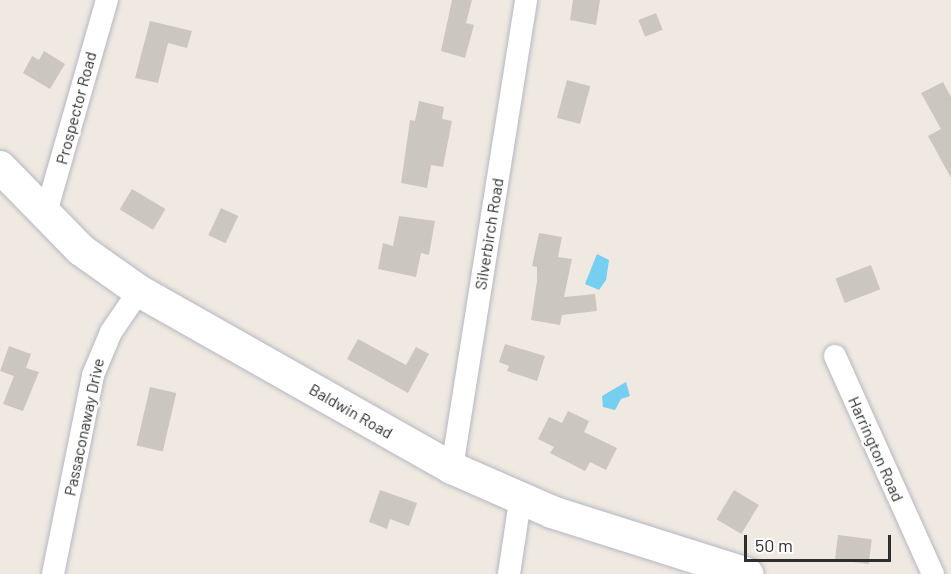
<!DOCTYPE html>
<html>
<head>
<meta charset="utf-8">
<style>
  body { margin:0 }
  #map { position:relative; width:951px; height:574px; overflow:hidden; background:#efe9e1; font-family:Barlow,sans-serif }
  div>[style] { position:absolute }
  [style*='--x'] { left:calc(var(--x)*1px); top:calc(var(--y)*1px); width:calc(var(--w)*1px); rotate:calc(var(--a)*1deg) }
  .water>* { inset:0; background:#75cff0 }
  .building>* { inset:0; background:#cbc7bf; transform-origin:0 0 }
  .roads { filter:drop-shadow(0 0 2px #b4b7c1) drop-shadow(0 0 2px #b4b7c1) }
  .street>* { height:22px; margin:-11px; padding:0 11px; transform-origin:11px; border-radius:11px; background:#fff }
  .secondary>* { height:32px; margin:-16px; padding:0 16px; transform-origin:16px; border-radius:16px; background:#fff }
  span { translate:-50% -50%; white-space:nowrap; text-align:center; line-height:1.15; -webkit-text-stroke:5px #fff; paint-order:stroke }
  .street-label { font-size:16px; color:#2e2e2e }
  .scale { position:absolute; left:744px; top:535px; width:147px; height:27px; box-sizing:border-box; border:3px solid #2e2e2e; border-top:0; padding-left:8px; font-size:18px; line-height:21px; white-space:nowrap; color:#2e2e2e; -webkit-text-stroke:4px #fff; paint-order:stroke }
</style>
</head>
<body>
<div id="map">
  <div class="water">
    <i style="clip-path:polygon(597px 254px,609px 260px,606px 280px,599px 290px,585px 284px)"></i>
    <i style="clip-path:polygon(626px 382px,630px 396px,621px 399px,615px 410px,603px 407px,602px 396px)"></i>
  </div>
  <div class="building">
    <i style="clip-path:polygon(452px 0,472px 0,466px 23px,474px 25px,465px 58px,441px 51px)"></i>
    <i style="clip-path:polygon(573px 0,600px 0,596px 25px,570px 20px)"></i>
    <i style="left:656px;top:13px;width:18px;height:19px;rotate:68deg"></i>
    <i style="clip-path:polygon(150px 21px,192px 31px,187px 48px,168px 43px,158px 83px,135px 78px)"></i>
    <i style="clip-path:polygon(44px 51px,65px 64px,50px 89px,23px 73px,32px 56px,39px 60px)"></i>
    <i style="left:567px;top:80px;width:24px;height:39px;rotate:15deg"></i>
    <i style="clip-path:polygon(943px 82px,951px 97px,951px 178px,928px 136px,941px 129px,921px 93px)"></i>
    <i style="clip-path:polygon(419px 101px,444px 107px,442px 119px,452px 121px,443px 167px,431px 165px,427px 188px,401px 183px,410px 120px,415px 121px)"></i>
    <i style="left:132px;top:189px;width:39px;height:24px;rotate:31deg"></i>
    <i style="left:221px;top:208px;width:19px;height:30px;rotate:25deg"></i>
    <i style="clip-path:polygon(399px 216px,435px 221px,429px 255px,421px 253px,416px 277px,378px 269px,383px 243px,393px 246px)"></i>
    <i style="clip-path:polygon(539px 233px,562px 237px,558px 257px,572px 259px,564px 297px,595px 294px,597px 311px,562px 315px,560px 325px,531px 320px,537px 281px,537px 267px,532px 266px)"></i>
    <i style="left:871px;top:265px;width:26px;height:38px;rotate:69deg"></i>
    <i style="clip-path:polygon(358px 339px,406px 365px,416px 347px,429px 354px,408px 393px,347px 359px)"></i>
    <i style="clip-path:polygon(505px 344px,545px 356px,537px 381px,507px 371px,509px 366px,499px 362px)"></i>
    <i style="clip-path:polygon(9px 346px,31px 354px,26px 368px,39px 372px,23px 411px,3px 404px,14px 376px,0 371px)"></i>
    <i style="left:150px;top:387px;width:27px;height:60px;rotate:13deg"></i>
    <i style="clip-path:polygon(568px 411px,589px 421px,584px 432px,617px 448px,606px 470px,590px 462px,585px 471px,550px 453px,554px 447px,538px 439px,549px 417px,562px 423px)"></i>
    <i style="clip-path:polygon(380px 490px,417px 503px,409px 526px,390px 519px,387px 529px,369px 522px)"></i>
    <i style="left:734px;top:490px;width:29px;height:34px;rotate:31deg"></i>
    <i style="left:838px;top:535px;width:34px;height:25px;rotate:7deg"></i>
  </div>
  <div class="roads">
    <div class="street">
      <i style="--x:45;--y:216;--w:225;--a:-74"></i>
      <i style="--x:835;--y:356;--w:239;--a:65.8"></i>
      <i style="--x:452;--y:468;--w:474;--a:-81"></i>
      <i style="--x:53;--y:574;--w:203;--a:-78.6"></i>
      <i style="--x:93;--y:375;--w:47;--a:-67.3"></i>
      <i style="--x:111;--y:332;--w:50;--a:-55.7"></i>
      <i style="--x:509;--y:574;--w:74;--a:-81.4"></i>
    </div>
    <div class="secondary">
      <i style="--x:0;--y:167;--w:116;--a:45.7"></i>
      <i style="--x:81;--y:250;--w:71;--a:35.3"></i>
      <i style="--x:139;--y:291;--w:360;--a:29.5"></i>
      <i style="--x:452;--y:468;--w:109;--a:23.7"></i>
      <i style="--x:552;--y:512;--w:205;--a:17.6"></i>
    </div>
  </div>
  <div class="street-label">
    <span style="left:76px;top:108px;rotate:-75deg">Prospector Road</span>
    <span style="left:489px;top:234px;rotate:-81deg">Silverbirch Road</span>
    <span style="left:351px;top:411px;rotate:30deg">Baldwin Road</span>
    <span style="left:84px;top:427px;rotate:-78deg">Passaconaway Drive</span>
    <span style="left:876px;top:449px;rotate:66deg">Harrington Road</span>
  </div>
  <div class="scale">50 m</div>
</div>
</body>
</html>
